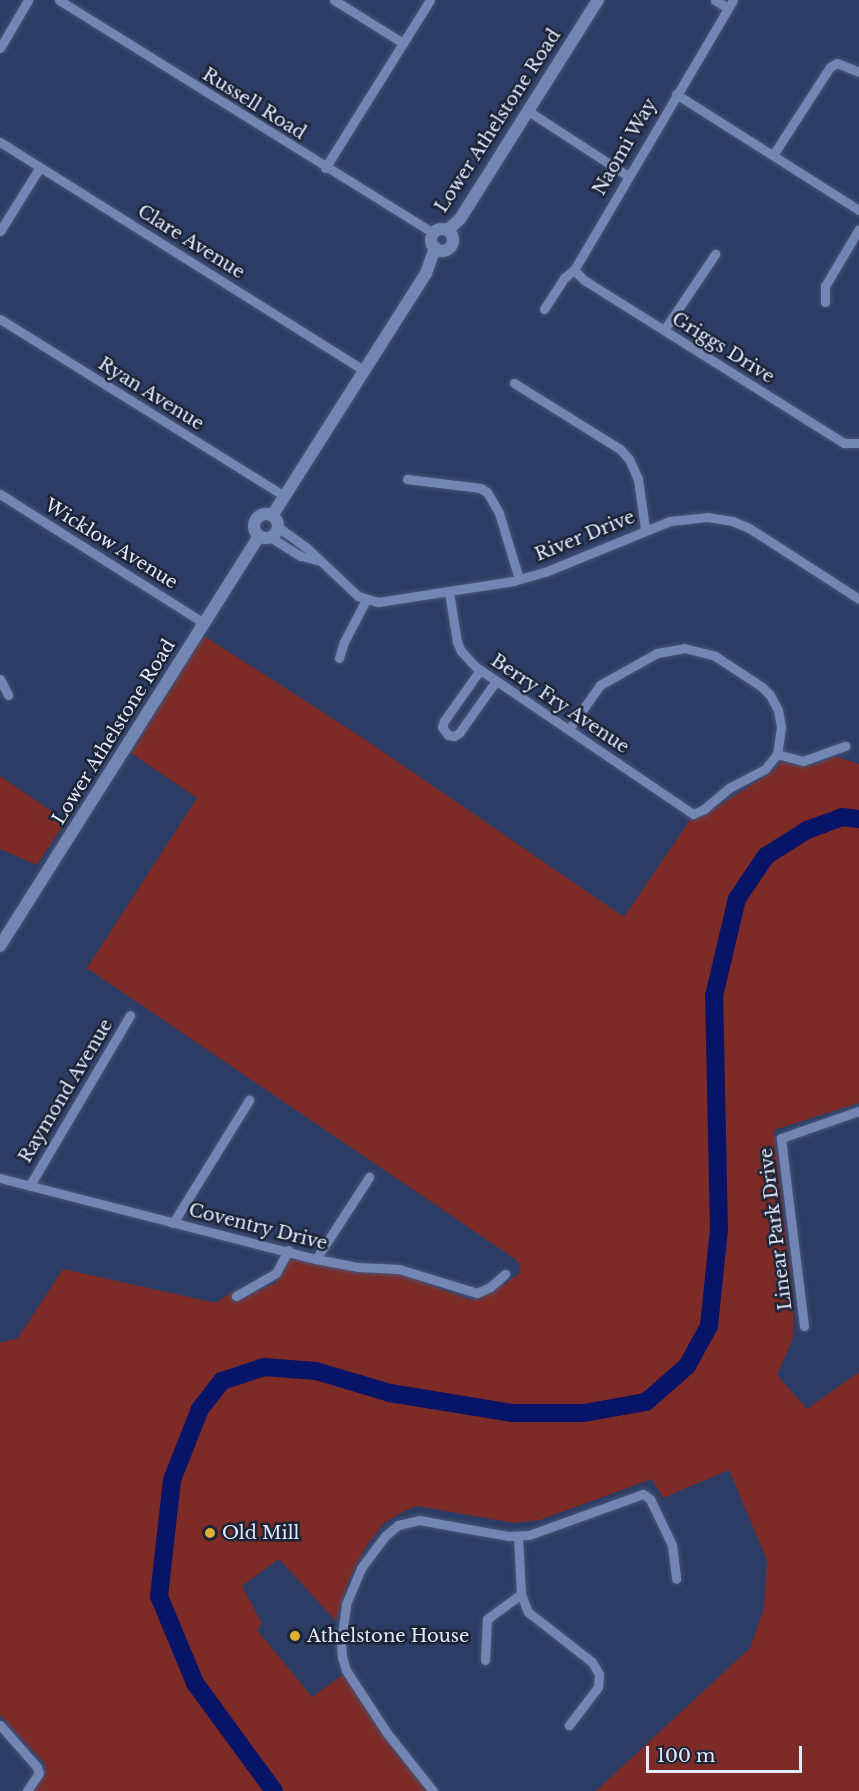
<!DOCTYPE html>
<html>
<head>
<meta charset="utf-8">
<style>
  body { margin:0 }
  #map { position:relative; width:859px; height:1791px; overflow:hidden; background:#2c3c64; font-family:"Libre Baskerville",serif }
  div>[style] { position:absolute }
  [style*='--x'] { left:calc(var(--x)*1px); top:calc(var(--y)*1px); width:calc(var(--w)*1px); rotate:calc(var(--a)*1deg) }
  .green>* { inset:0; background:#7c2b27 }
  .river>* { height:18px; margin:-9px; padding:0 9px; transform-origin:9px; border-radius:9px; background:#071468 }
  .roads { filter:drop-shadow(0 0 2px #495677) drop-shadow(0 0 2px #495677) }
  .street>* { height:9px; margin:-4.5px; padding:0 4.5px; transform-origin:4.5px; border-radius:4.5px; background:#7386b3 }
  .secondary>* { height:12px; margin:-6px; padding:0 6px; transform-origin:6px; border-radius:6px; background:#7386b3 }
  .secondary>.ring { margin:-6px; padding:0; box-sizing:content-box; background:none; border:12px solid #7386b3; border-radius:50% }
  .dots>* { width:16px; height:16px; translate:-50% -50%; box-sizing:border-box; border:3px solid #1d2436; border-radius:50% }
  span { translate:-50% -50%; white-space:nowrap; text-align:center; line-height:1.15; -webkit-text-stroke:5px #1d2436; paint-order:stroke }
  .street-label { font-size:18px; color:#e1eafe }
  .poi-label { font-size:18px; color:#e1eafe }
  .left { translate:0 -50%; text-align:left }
  .scale { position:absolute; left:646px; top:1746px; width:156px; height:27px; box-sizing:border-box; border:3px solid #e1eafe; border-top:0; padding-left:8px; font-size:18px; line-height:21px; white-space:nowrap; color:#e1eafe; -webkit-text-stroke:4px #1d2436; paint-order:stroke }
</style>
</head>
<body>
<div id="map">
  <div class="green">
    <i style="clip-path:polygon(204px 636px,360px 736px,624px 917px,690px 820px,703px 816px,776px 769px,781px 762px,797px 766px,817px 764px,834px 756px,859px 764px,859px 1103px,774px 1130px,794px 1305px,793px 1338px,777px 1375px,807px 1409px,859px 1372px,859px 1791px,596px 1791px,750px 1648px,764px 1608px,767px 1560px,729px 1470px,663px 1498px,652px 1479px,540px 1520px,514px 1523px,417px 1506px,406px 1510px,384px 1523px,367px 1545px,348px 1582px,336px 1621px,279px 1559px,242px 1586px,262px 1624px,257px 1630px,312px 1697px,345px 1673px,430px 1791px,32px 1791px,45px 1775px,45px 1764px,0 1715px,0 1343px,18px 1338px,63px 1269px,216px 1303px,233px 1291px,239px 1299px,275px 1283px,290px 1259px,404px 1275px,471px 1300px,497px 1289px,520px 1273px,520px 1264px,515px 1259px,87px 968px,197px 798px,131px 753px)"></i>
    <i style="clip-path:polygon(0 776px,66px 821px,37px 865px,0 849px)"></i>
  </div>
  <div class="river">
    <i style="--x:274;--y:1791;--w:134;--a:-126.2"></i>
    <i style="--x:195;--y:1683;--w:94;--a:-112.5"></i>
    <i style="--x:159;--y:1596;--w:117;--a:-83.6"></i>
    <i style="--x:172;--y:1480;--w:76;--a:-68.5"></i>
    <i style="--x:200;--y:1409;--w:36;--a:-52"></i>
    <i style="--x:222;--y:1381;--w:44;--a:-18.4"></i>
    <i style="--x:264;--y:1367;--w:52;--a:4.4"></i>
    <i style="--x:316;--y:1371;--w:77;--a:16.6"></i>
    <i style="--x:390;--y:1393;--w:124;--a:9.3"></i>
    <i style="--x:512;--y:1413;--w:72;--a:0"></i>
    <i style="--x:584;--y:1413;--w:63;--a:-10.1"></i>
    <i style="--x:646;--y:1402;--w:55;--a:-41.3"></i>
    <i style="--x:687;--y:1366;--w:46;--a:-61.2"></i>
    <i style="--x:709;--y:1326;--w:97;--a:-84.1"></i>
    <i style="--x:719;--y:1230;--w:234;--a:-91.2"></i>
    <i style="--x:714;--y:996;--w:100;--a:-76.7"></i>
    <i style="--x:737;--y:899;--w:52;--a:-56"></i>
    <i style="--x:766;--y:856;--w:49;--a:-32.4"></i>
    <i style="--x:807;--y:830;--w:37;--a:-20"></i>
    <i style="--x:842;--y:817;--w:17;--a:7"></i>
  </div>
  <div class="roads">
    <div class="street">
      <i style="--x:59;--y:0;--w:441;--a:31.9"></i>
      <i style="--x:334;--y:0;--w:81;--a:31.9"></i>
      <i style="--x:715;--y:0;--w:15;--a:32"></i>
      <i style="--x:0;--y:48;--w:56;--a:-59.7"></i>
      <i style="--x:676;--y:94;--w:217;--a:32.4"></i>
      <i style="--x:528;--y:111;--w:119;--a:33"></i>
      <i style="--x:0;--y:142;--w:430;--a:32.1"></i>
      <i style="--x:773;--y:155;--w:105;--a:-57.1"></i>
      <i style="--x:830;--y:67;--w:8;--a:-30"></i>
      <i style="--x:837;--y:63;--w:24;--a:22"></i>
      <i style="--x:325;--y:168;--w:198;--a:-58"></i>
      <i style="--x:0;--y:231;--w:75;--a:-58"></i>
      <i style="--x:574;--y:270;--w:14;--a:45"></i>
      <i style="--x:584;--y:280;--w:307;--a:32.1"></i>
      <i style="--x:844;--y:443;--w:15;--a:0"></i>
      <i style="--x:825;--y:302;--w:16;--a:-90"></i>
      <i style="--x:825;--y:286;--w:66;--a:-59.2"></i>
      <i style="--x:544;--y:309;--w:37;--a:-57"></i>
      <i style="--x:564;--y:278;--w:13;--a:-39"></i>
      <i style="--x:574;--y:270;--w:313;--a:-59.5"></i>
      <i style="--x:0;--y:319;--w:335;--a:31.9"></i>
      <i style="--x:664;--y:330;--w:92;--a:-56.1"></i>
      <i style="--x:514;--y:383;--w:125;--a:31.9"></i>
      <i style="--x:620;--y:449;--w:13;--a:48"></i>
      <i style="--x:629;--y:459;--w:22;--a:66"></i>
      <i style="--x:638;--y:479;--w:50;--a:82"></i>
      <i style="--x:407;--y:479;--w:74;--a:7"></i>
      <i style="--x:480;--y:488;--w:8;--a:30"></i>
      <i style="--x:487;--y:492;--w:24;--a:60"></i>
      <i style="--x:499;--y:513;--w:69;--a:73.1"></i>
      <i style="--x:0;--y:494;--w:241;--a:32.3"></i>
      <i style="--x:278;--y:527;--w:34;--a:36"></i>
      <i style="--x:306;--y:547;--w:71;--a:43.3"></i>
      <i style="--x:358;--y:596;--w:21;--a:17"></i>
      <i style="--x:378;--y:602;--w:137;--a:-8.8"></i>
      <i style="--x:513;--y:581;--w:33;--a:-16"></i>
      <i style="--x:545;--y:572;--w:135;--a:-22.2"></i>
      <i style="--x:670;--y:521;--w:37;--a:-6"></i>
      <i style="--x:707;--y:517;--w:25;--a:9"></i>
      <i style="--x:732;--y:521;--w:18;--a:22"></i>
      <i style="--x:749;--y:528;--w:131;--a:32.8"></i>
      <i style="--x:270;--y:537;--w:36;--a:32"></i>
      <i style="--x:301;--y:556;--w:16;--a:14"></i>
      <i style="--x:449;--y:592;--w:51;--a:80.9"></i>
      <i style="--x:457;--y:642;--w:10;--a:66"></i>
      <i style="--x:461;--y:651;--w:22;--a:47"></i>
      <i style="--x:476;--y:667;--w:262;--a:34.1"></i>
      <i style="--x:693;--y:814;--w:12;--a:-24"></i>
      <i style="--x:704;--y:809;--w:33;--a:-40"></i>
      <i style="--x:729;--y:788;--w:41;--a:-27.8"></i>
      <i style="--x:765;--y:769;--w:19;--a:-51"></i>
      <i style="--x:777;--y:754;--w:27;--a:15"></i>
      <i style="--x:803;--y:761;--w:45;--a:-19.7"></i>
      <i style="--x:339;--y:658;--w:17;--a:-73"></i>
      <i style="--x:344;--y:642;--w:47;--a:-62.4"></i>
      <i style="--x:480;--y:670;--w:62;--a:125.2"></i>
      <i style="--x:444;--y:721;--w:6;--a:108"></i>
      <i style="--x:442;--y:727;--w:10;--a:53"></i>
      <i style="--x:448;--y:735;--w:6;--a:9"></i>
      <i style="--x:454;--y:736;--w:6;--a:-31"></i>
      <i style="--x:459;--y:733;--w:64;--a:-54.6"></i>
      <i style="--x:0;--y:679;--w:18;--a:63"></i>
      <i style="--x:569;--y:729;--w:54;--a:-54.8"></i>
      <i style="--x:600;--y:685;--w:65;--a:-29.3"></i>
      <i style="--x:657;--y:653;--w:27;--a:-10"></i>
      <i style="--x:684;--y:648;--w:32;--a:14"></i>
      <i style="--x:715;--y:656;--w:56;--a:33.4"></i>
      <i style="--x:762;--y:687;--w:11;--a:45"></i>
      <i style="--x:770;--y:695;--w:17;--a:62"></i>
      <i style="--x:778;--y:710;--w:17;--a:80"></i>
      <i style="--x:781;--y:727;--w:27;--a:98"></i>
      <i style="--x:0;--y:1178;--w:326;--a:14.4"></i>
      <i style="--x:316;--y:1259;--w:43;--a:10.8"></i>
      <i style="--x:358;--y:1267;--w:41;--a:2.8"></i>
      <i style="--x:399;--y:1269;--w:82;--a:17.1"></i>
      <i style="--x:477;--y:1293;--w:14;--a:-25"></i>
      <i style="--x:490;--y:1287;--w:20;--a:-41"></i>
      <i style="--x:30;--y:1185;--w:197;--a:-59.5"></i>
      <i style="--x:173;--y:1223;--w:145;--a:-58.3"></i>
      <i style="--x:316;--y:1259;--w:98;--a:-57.1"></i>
      <i style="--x:236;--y:1296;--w:46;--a:-29.9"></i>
      <i style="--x:276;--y:1273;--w:26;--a:-62"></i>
      <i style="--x:804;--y:1326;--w:189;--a:-97"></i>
      <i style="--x:781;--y:1138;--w:83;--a:-19.1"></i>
      <i style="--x:518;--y:1536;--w:58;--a:87"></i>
      <i style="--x:521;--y:1594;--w:19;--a:69"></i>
      <i style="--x:528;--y:1612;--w:81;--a:38"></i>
      <i style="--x:592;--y:1662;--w:14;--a:60"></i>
      <i style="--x:599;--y:1674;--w:13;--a:94"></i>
      <i style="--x:598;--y:1687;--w:48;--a:127.3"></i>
      <i style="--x:485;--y:1660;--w:41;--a:-87.2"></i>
      <i style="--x:487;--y:1619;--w:42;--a:-36.3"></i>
      <i style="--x:0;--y:1725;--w:56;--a:48.6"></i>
      <i style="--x:37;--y:1767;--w:6;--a:72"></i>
      <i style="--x:39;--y:1773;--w:22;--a:124"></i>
      <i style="--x:433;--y:1791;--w:74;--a:-128.4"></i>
      <i style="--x:387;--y:1733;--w:75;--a:-123.1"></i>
      <i style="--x:346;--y:1670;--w:14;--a:-107"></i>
      <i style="--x:342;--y:1657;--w:16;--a:-94"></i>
      <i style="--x:341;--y:1641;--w:37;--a:-82"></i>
      <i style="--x:346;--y:1604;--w:39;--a:-67"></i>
      <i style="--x:361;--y:1568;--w:40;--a:-53"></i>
      <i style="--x:385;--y:1536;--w:17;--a:-40"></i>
      <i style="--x:398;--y:1525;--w:22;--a:-13"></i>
      <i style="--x:419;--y:1520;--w:90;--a:10.2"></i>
      <i style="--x:508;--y:1536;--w:21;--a:-3"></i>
      <i style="--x:529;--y:1535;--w:121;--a:-19.8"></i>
      <i style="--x:643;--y:1494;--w:9;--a:36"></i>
      <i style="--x:650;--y:1499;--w:51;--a:64.4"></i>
      <i style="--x:672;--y:1545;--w:34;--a:83"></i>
    </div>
    <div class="secondary">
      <i class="ring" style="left:431px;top:229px;width:10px;height:10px"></i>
      <i style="--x:448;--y:230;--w:16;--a:-43"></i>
      <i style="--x:460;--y:219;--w:259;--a:-57.8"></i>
      <i class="ring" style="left:254px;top:514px;width:12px;height:12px"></i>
      <i style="--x:272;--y:516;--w:288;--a:-57.6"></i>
      <i style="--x:426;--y:273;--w:27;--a:-70"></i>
      <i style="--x:0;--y:946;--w:485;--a:-57.7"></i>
    </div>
  </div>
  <div class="dots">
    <i style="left:210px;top:1533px;background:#e0b034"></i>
    <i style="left:295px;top:1636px;background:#e0b034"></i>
  </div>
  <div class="street-label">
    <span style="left:254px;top:104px;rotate:32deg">Russell Road</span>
    <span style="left:498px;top:121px;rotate:-57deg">Lower Athelstone Road</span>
    <span style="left:625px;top:147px;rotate:-60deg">Naomi Way</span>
    <span style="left:191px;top:242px;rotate:32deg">Clare Avenue</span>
    <span style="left:723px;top:348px;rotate:32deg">Griggs Drive</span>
    <span style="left:151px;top:394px;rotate:32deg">Ryan Avenue</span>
    <span style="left:585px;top:536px;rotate:-22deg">River Drive</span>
    <span style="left:111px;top:544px;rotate:32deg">Wicklow Avenue</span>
    <span style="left:560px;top:704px;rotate:34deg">Berry Fry Avenue</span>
    <span style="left:114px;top:732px;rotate:-58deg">Lower Athelstone Road</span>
    <span style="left:66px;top:1091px;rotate:-59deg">Raymond Avenue</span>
    <span style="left:258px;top:1227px;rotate:14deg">Coventry Drive</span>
    <span style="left:776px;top:1229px;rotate:-97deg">Linear Park Drive</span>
  </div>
  <div class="poi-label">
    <span class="left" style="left:222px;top:1533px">Old Mill</span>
    <span class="left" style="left:307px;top:1636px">Athelstone House</span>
  </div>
  <div class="scale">100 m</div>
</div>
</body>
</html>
